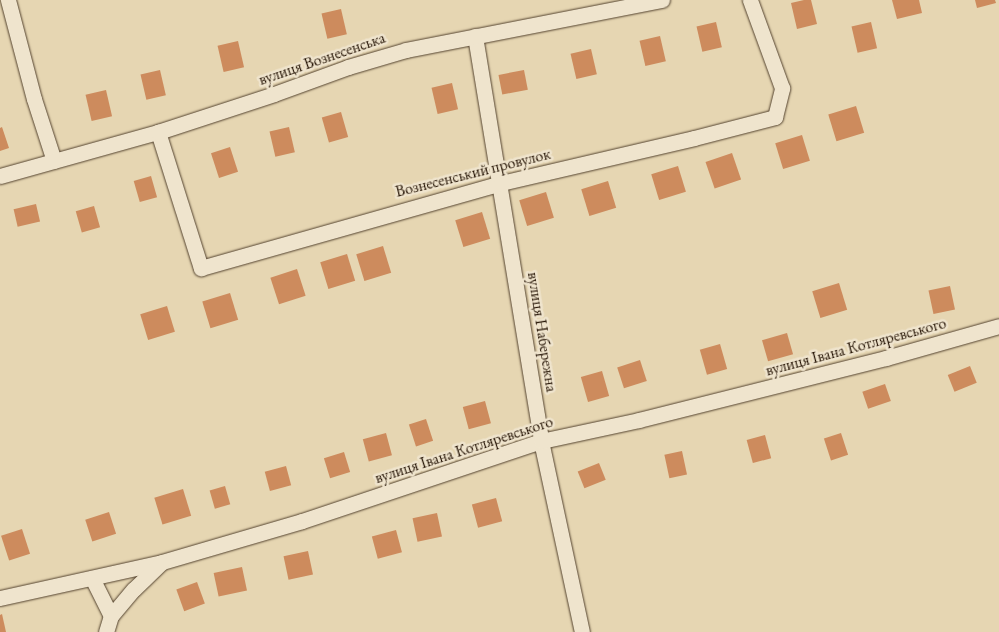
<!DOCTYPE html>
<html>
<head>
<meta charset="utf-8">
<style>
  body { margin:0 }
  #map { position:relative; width:999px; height:632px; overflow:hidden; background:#e6d6b2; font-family:"EB Garamond",serif }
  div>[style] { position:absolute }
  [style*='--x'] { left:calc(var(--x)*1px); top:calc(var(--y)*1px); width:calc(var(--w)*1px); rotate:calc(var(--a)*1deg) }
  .building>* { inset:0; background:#cd8b5d; transform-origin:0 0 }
  .roads { filter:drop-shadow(0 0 1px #54432f) drop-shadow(0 0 1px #54432f) }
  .street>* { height:15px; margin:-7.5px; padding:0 7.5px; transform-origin:7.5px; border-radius:7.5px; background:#efe4cd }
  span { translate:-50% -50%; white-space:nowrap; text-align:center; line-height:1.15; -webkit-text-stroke:5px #efe4cd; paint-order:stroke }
  .street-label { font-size:16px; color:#231203 }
</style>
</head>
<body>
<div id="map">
  <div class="building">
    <i style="clip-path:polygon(804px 0,811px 0,817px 24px,797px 29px,791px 3px)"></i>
    <i style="clip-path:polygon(892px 0,919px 0,922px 13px,897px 19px)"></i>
    <i style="clip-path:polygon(975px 0,995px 0,996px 3px,977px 8px)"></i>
    <i style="left:341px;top:9px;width:26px;height:20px;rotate:77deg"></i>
    <i style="left:716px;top:22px;width:26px;height:20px;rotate:77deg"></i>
    <i style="left:871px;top:22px;width:27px;height:20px;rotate:77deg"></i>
    <i style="left:660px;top:36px;width:26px;height:21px;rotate:77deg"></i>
    <i style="left:238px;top:41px;width:27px;height:21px;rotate:77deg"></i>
    <i style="left:591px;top:49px;width:26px;height:21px;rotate:77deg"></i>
    <i style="left:160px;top:70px;width:26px;height:20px;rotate:77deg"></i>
    <i style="left:524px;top:70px;width:20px;height:26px;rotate:79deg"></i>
    <i style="left:452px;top:83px;width:27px;height:21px;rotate:77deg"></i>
    <i style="left:106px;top:90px;width:27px;height:21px;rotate:77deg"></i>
    <i style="left:856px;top:106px;width:28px;height:29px;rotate:73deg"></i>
    <i style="left:341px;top:112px;width:26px;height:20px;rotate:74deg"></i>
    <i style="clip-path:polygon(2px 127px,9px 148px,0 151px,0 128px)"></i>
    <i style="left:289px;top:127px;width:26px;height:20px;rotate:77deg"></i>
    <i style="left:802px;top:135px;width:27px;height:28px;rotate:73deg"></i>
    <i style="left:230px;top:147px;width:26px;height:20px;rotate:72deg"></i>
    <i style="left:732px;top:153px;width:28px;height:28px;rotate:71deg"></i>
    <i style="left:678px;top:166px;width:27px;height:28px;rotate:73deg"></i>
    <i style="left:151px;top:176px;width:22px;height:18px;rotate:74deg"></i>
    <i style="left:608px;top:181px;width:28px;height:28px;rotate:73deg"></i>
    <i style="left:546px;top:192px;width:27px;height:28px;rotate:73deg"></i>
    <i style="left:36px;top:204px;width:18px;height:23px;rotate:77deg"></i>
    <i style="left:94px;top:206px;width:22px;height:19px;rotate:74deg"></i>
    <i style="left:482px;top:212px;width:28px;height:28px;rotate:73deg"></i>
    <i style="left:383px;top:246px;width:28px;height:28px;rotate:73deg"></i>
    <i style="left:347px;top:254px;width:28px;height:28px;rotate:73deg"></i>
    <i style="left:297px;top:269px;width:28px;height:28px;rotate:72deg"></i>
    <i style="left:839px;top:283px;width:28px;height:28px;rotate:73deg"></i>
    <i style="left:950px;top:286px;width:24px;height:22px;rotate:78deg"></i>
    <i style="left:230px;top:293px;width:28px;height:29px;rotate:73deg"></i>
    <i style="left:167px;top:306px;width:27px;height:28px;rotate:73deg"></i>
    <i style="left:787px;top:333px;width:22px;height:26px;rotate:74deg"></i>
    <i style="left:720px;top:344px;width:26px;height:21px;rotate:74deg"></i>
    <i style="left:640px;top:360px;width:22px;height:24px;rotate:72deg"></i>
    <i style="left:970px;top:366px;width:18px;height:24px;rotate:68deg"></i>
    <i style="left:602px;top:371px;width:26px;height:22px;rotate:74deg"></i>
    <i style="left:885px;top:384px;width:18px;height:24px;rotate:71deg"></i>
    <i style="left:485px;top:401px;width:23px;height:23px;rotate:75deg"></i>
    <i style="left:426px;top:419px;width:23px;height:18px;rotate:72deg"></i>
    <i style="left:386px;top:433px;width:23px;height:24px;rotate:75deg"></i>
    <i style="left:841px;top:433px;width:23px;height:18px;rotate:72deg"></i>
    <i style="left:765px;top:435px;width:24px;height:19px;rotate:75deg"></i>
    <i style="left:682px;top:451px;width:24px;height:18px;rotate:78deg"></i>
    <i style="left:344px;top:452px;width:21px;height:21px;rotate:73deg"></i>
    <i style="left:599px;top:463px;width:18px;height:23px;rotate:68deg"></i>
    <i style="left:286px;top:466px;width:20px;height:22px;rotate:75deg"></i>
    <i style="left:225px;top:486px;width:19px;height:16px;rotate:74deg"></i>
    <i style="left:183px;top:489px;width:28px;height:30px;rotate:73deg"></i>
    <i style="left:496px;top:498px;width:24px;height:25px;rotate:75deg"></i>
    <i style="left:109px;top:512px;width:23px;height:25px;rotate:72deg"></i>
    <i style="left:437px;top:513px;width:24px;height:25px;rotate:78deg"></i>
    <i style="left:22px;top:529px;width:26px;height:22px;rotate:72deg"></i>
    <i style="left:396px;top:530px;width:23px;height:25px;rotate:75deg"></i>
    <i style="left:308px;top:551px;width:24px;height:25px;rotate:78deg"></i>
    <i style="left:242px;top:567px;width:24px;height:29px;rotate:78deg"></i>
    <i style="left:197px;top:582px;width:23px;height:22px;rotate:70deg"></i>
    <i style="clip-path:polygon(2px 614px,6px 632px,0 632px,0 615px)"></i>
  </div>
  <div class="roads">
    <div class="street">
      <i style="--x:8;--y:0;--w:102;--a:75.3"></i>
      <i style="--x:34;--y:99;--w:65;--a:72.1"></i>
      <i style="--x:475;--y:36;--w:410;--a:80.7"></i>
      <i style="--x:541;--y:441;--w:195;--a:77.9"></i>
      <i style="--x:158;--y:132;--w:143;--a:72.5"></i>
      <i style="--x:201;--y:268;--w:312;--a:-15.8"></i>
      <i style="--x:501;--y:183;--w:198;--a:-13.1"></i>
      <i style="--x:694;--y:138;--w:84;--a:-14.5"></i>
      <i style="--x:775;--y:117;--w:30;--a:-76"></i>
      <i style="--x:782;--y:88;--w:94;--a:-110"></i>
      <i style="--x:0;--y:176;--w:164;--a:-15.6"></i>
      <i style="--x:158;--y:132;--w:122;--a:-18.1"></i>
      <i style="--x:274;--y:94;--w:79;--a:-20"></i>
      <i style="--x:348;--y:67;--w:60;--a:-16.3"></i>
      <i style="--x:406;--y:50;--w:261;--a:-11.1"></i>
      <i style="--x:92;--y:578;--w:42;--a:63.4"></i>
      <i style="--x:0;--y:598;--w:166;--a:-12.5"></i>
      <i style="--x:162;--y:562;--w:146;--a:-16.3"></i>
      <i style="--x:302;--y:521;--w:252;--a:-18.5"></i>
      <i style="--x:541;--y:441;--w:100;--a:-12.1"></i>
      <i style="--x:639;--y:420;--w:255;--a:-14.1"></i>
      <i style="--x:886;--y:358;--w:117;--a:-15.8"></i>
      <i style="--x:106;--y:632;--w:17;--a:-73"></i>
      <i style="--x:111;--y:616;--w:35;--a:-50"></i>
      <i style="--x:134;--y:589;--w:37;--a:-44"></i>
    </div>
  </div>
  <div class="street-label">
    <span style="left:322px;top:59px;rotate:-19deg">вулиця Вознесенська</span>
    <span style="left:473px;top:173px;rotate:-14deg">Вознесенський провулок</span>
    <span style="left:542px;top:332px;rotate:81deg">вулиця Набережна</span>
    <span style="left:856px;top:347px;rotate:-15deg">вулиця Івана Котляревського</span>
    <span style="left:464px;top:450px;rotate:-18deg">вулиця Івана Котляревського</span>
  </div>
</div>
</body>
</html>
